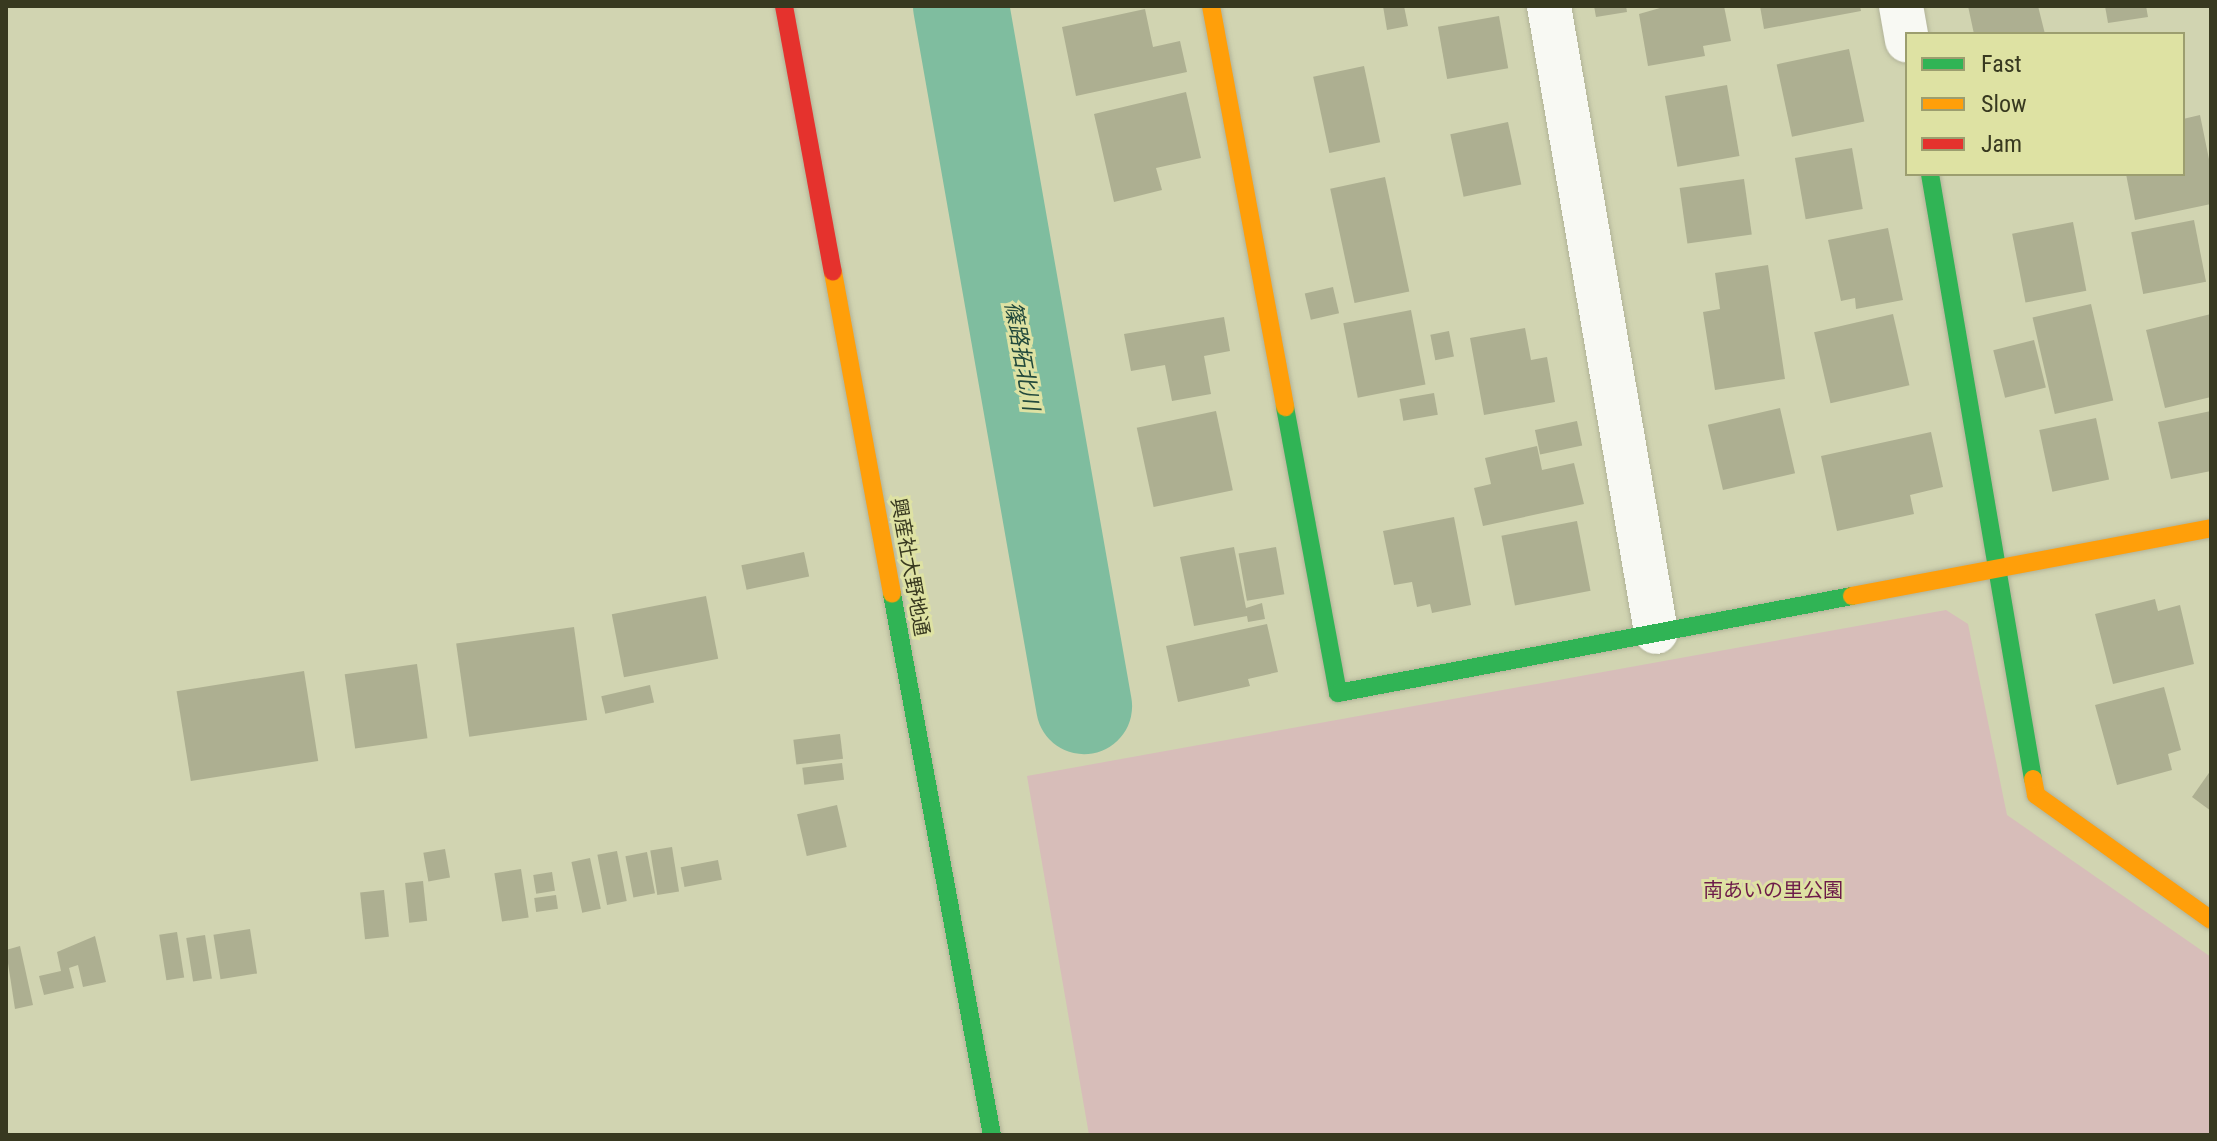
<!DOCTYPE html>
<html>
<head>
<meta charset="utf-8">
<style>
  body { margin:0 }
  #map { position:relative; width:2217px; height:1141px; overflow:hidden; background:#d1d4b1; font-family:"Roboto Condensed","Noto Sans JP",sans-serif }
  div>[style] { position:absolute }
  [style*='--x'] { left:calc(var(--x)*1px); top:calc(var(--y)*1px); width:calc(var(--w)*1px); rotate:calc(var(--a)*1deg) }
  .green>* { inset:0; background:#d7bdb9 }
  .river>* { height:96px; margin:-48px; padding:0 48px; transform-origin:48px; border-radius:48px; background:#7fbd9f }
  .building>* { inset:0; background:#adaf91; transform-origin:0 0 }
  .roads { filter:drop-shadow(0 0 2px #b1b398) drop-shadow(0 0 2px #b1b398) }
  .street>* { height:44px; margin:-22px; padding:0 22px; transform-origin:22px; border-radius:22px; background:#f8f9f3 }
  .fast>* { height:18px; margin:-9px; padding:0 9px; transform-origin:9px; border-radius:9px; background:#30b455 }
  .slow>* { height:18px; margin:-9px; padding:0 9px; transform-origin:9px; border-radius:9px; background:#ff9f0a }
  .jam>* { height:18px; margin:-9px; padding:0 9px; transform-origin:9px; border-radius:9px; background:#e5322d }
  span { translate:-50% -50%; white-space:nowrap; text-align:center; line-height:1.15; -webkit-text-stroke:6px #dee2a3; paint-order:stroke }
  .street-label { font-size:20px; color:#383920 }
  .park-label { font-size:20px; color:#6d1b49 }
  .water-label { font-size:22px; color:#22493c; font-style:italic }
  .frame { position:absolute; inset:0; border:8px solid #383920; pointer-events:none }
  .legend { position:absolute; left:1905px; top:32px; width:280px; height:144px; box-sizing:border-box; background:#dee2a3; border:2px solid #9c9e6f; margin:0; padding:10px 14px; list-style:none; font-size:24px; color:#383920 }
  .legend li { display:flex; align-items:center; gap:16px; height:40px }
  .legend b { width:40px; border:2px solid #9c9e6f }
</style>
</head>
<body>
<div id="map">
  <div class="green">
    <i style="clip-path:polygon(1946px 610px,1968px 624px,2007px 815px,2211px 957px,2211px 1135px,1089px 1135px,1027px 776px)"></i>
  </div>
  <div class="river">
    <i style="--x:961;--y:6;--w:711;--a:80.03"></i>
  </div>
  <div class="building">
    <i style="clip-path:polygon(1383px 6px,1404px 6px,1408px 26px,1387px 30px)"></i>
    <i style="clip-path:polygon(1594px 6px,1626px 6px,1627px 12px,1596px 17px)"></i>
    <i style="clip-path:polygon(1667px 6px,1724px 6px,1731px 41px,1703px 46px,1705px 56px,1648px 66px,1639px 14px)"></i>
    <i style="clip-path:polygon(1760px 6px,1860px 6px,1861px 11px,1764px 29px)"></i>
    <i style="clip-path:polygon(1968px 6px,2038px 6px,2045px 34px,1974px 34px)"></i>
    <i style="clip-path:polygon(2105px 6px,2146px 6px,2148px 17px,2108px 23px)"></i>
    <i style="clip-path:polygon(1145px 9px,1153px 47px,1180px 41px,1187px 72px,1076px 96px,1062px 27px)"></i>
    <i style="left:1499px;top:16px;width:53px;height:62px;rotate:80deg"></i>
    <i style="left:1849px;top:49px;width:74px;height:74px;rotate:78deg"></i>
    <i style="left:1364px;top:66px;width:78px;height:52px;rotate:78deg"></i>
    <i style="left:1727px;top:85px;width:72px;height:63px;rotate:80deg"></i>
    <i style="clip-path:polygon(1186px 92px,1201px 158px,1156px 168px,1162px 190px,1114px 202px,1094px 114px)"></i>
    <i style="clip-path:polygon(2200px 115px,2211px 169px,2211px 204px,2135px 220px,2126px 174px,2183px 174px,2183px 119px)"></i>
    <i style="left:1508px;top:122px;width:64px;height:59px;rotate:78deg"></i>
    <i style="left:1852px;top:148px;width:62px;height:58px;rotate:80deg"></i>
    <i style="left:1385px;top:177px;width:117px;height:56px;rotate:78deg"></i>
    <i style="left:1744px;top:179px;width:56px;height:65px;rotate:82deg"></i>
    <i style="left:2194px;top:220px;width:63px;height:64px;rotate:79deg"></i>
    <i style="left:2073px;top:222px;width:70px;height:62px;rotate:79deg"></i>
    <i style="clip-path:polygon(1888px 228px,1903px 300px,1856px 309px,1855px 298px,1841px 301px,1828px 240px)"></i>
    <i style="clip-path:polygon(1768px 265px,1785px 379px,1715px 390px,1703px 312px,1720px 309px,1715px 273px)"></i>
    <i style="left:1333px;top:287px;width:27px;height:29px;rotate:77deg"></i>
    <i style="left:2091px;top:304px;width:99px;height:60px;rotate:77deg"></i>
    <i style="left:1411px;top:310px;width:76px;height:69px;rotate:79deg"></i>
    <i style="left:1893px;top:314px;width:73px;height:81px;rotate:77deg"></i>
    <i style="clip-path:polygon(2211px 314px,2211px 397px,2165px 408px,2146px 330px)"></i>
    <i style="clip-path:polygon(1224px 317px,1230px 351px,1204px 356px,1211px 394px,1172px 401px,1165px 365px,1131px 371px,1124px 334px)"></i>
    <i style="clip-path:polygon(1525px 328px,1531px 360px,1547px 357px,1555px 402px,1484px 415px,1470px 338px)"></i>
    <i style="left:1449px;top:331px;width:26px;height:19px;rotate:79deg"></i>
    <i style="left:2034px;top:340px;width:49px;height:42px;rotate:76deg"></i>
    <i style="left:1434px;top:393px;width:22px;height:35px;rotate:80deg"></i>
    <i style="left:1780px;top:408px;width:67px;height:74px;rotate:77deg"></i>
    <i style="left:1216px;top:411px;width:81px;height:81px;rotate:78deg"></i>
    <i style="clip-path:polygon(2211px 411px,2211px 471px,2171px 479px,2158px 422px)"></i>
    <i style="left:2096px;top:418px;width:63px;height:58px;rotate:78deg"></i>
    <i style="left:1577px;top:421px;width:25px;height:43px;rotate:78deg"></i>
    <i style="clip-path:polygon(1931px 432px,1943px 487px,1910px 495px,1914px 514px,1837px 531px,1821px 456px)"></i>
    <i style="clip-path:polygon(1537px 446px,1542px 470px,1574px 463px,1584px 504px,1483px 526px,1474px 488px,1491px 484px,1485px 458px)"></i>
    <i style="clip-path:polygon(1454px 517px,1471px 605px,1432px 613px,1430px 604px,1417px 607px,1412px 582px,1394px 585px,1383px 531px)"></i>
    <i style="left:1577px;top:521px;width:71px;height:77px;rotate:79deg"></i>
    <i style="clip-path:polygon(1234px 547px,1246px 608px,1262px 603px,1265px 619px,1248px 622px,1247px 616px,1194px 626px,1180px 557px)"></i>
    <i style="left:1276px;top:547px;width:48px;height:38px;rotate:80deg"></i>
    <i style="left:804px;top:552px;width:25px;height:64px;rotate:78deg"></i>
    <i style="left:706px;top:596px;width:64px;height:96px;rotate:79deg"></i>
    <i style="clip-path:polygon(2155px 599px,2158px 611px,2180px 605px,2194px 664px,2113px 684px,2095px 614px)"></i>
    <i style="clip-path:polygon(1267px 624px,1278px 672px,1248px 679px,1250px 686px,1178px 702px,1166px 646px)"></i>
    <i style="left:574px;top:627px;width:94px;height:119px;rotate:82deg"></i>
    <i style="left:417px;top:664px;width:75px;height:73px;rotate:82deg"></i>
    <i style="left:304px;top:671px;width:91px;height:129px;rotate:81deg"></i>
    <i style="left:650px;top:685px;width:18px;height:50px;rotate:77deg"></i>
    <i style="clip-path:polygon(2164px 687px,2181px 750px,2168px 754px,2172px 770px,2117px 785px,2095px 705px)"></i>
    <i style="left:840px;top:734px;width:25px;height:47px;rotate:83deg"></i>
    <i style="left:842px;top:763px;width:17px;height:40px;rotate:83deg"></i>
    <i style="clip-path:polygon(2211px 770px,2211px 811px,2192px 797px)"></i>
    <i style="left:837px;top:805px;width:43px;height:41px;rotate:77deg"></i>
    <i style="left:672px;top:847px;width:45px;height:22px;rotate:81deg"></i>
    <i style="left:445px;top:849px;width:29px;height:22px;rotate:80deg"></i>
    <i style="left:617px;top:851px;width:51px;height:20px;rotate:79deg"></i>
    <i style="left:647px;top:852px;width:42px;height:22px;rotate:79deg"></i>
    <i style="left:590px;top:858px;width:52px;height:19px;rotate:78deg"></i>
    <i style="left:718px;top:860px;width:20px;height:38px;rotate:79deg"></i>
    <i style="left:521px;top:869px;width:49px;height:27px;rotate:81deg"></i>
    <i style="left:552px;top:872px;width:19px;height:19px;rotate:81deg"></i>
    <i style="left:423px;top:881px;width:40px;height:18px;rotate:84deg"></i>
    <i style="left:384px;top:890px;width:47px;height:24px;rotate:84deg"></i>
    <i style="left:556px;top:895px;width:14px;height:22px;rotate:82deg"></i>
    <i style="left:250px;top:929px;width:45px;height:37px;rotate:81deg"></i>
    <i style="left:177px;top:932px;width:46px;height:18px;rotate:81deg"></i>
    <i style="left:205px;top:935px;width:44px;height:19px;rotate:81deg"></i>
    <i style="clip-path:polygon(95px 936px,106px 982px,83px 987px,78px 965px,69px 968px,74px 988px,44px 995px,39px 976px,61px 971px,57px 952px)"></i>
    <i style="clip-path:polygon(20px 946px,33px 1005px,15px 1009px,6px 950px)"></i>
  </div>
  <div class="roads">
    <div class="street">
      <i style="--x:1549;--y:6;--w:635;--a:80.3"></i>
      <i style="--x:1901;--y:6;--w:35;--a:80"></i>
    </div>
    <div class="fast">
      <i style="--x:1930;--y:174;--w:614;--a:80.34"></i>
      <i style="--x:1285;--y:407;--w:291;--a:79.5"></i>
      <i style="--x:1338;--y:693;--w:523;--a:-10.69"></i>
      <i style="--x:892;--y:594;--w:550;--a:79.53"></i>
    </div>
    <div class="slow">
      <i style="--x:1211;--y:6;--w:408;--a:79.5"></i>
      <i style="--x:833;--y:272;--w:327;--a:79.6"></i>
      <i style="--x:1852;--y:596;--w:365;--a:-10.7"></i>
      <i style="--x:2033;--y:779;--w:16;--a:79"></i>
      <i style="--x:2036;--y:795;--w:215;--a:35.5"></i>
    </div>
    <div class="jam">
      <i style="--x:784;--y:6;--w:270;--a:79.6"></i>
    </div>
  </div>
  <div class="street-label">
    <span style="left:910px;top:567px;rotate:80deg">興産社大野地通</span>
  </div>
  <div class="park-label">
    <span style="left:1773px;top:890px">南あいの里公園</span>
  </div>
  <div class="water-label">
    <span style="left:1022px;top:356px;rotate:80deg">篠路拓北川</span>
  </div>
  <div class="frame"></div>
  <ul class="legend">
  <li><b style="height:10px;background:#30b455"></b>Fast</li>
  <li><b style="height:10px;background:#ff9f0a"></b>Slow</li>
  <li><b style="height:10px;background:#e5322d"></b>Jam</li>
  </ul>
</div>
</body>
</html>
